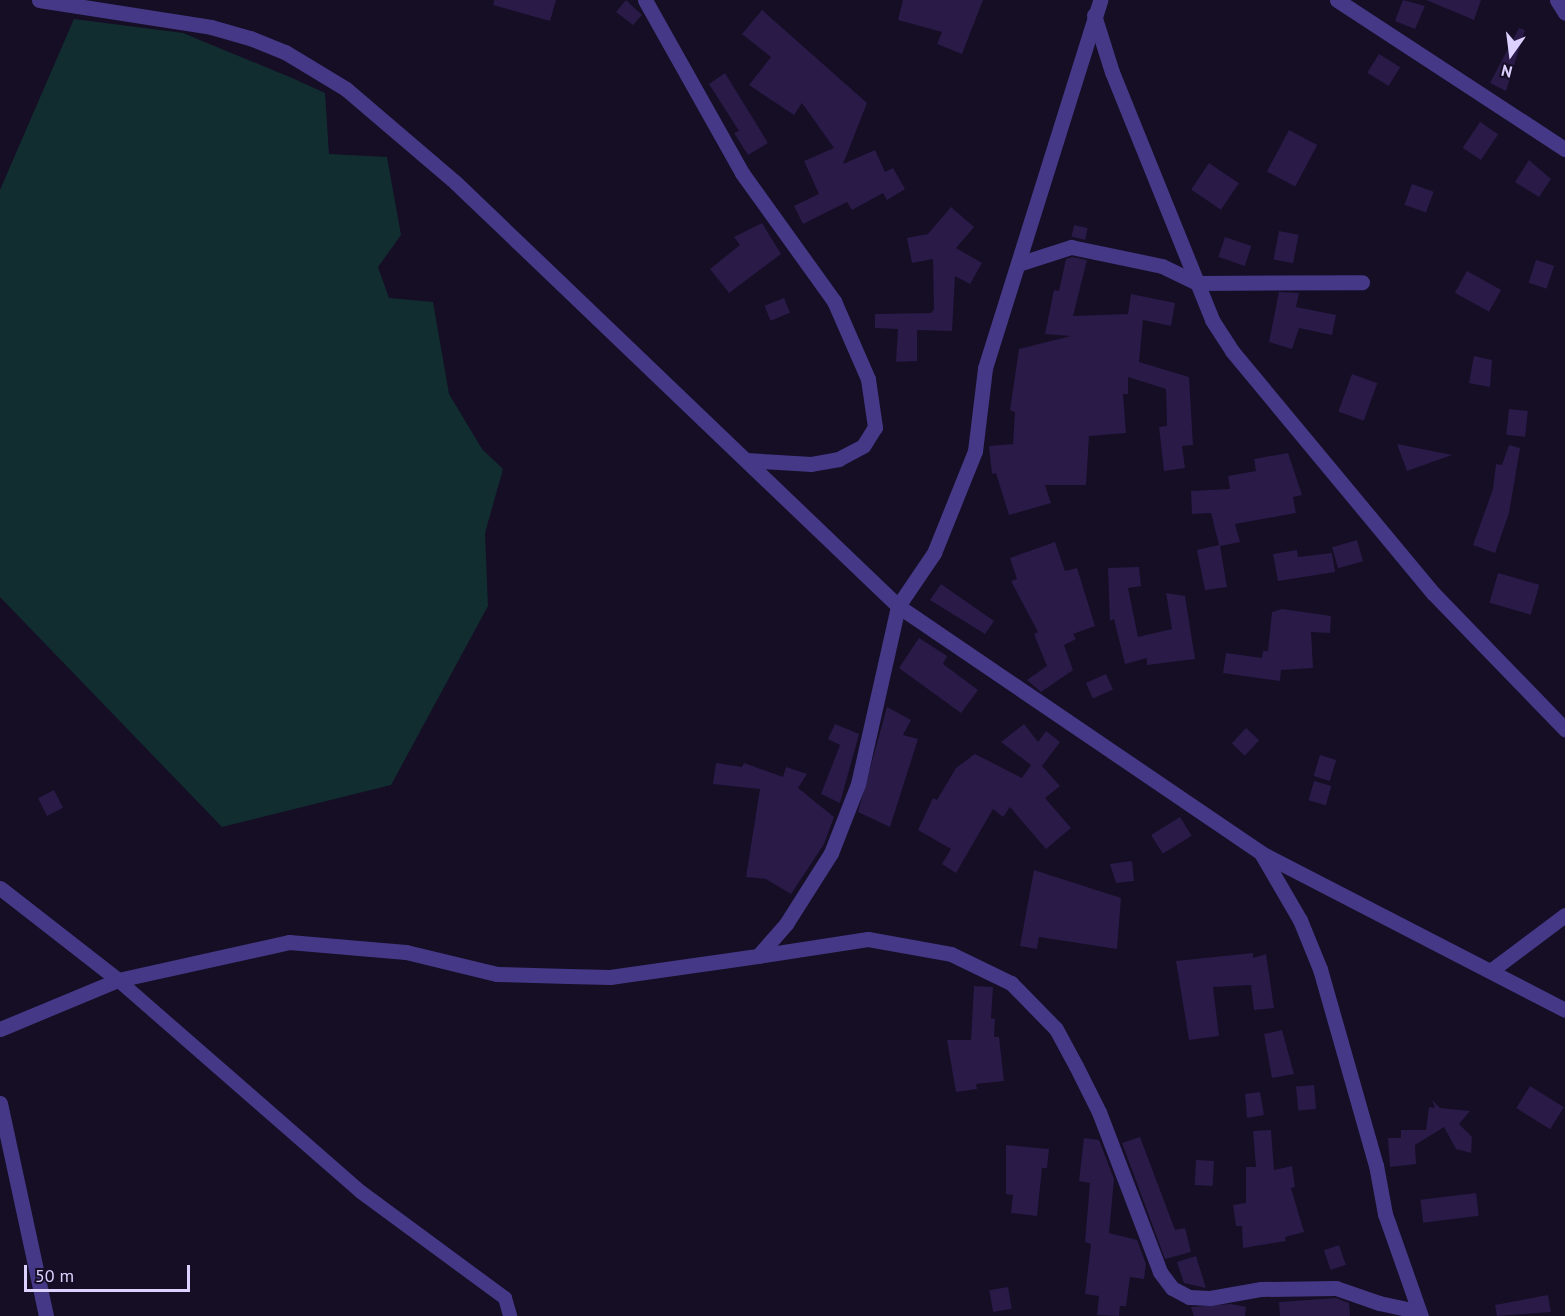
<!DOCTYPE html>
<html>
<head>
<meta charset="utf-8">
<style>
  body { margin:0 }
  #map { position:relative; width:1565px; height:1316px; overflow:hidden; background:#150e25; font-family:"PT Sans",sans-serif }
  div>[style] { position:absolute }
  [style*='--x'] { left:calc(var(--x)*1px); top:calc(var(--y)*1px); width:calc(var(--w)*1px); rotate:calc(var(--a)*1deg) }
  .green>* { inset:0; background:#112d30 }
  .building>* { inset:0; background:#291a47; transform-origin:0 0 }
  .lane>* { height:14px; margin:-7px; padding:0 7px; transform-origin:7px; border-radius:7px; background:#453886 }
  .street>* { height:15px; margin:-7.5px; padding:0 7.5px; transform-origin:7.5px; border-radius:7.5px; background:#453886 }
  span { translate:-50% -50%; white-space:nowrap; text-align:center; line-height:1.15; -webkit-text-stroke:4.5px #150e25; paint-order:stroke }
  .north { position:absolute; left:1481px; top:24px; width:60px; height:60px; -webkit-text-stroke:4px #150e25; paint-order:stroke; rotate:194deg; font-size:16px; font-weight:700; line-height:24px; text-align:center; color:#ddd2ff }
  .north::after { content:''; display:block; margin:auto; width:21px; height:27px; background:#ddd2ff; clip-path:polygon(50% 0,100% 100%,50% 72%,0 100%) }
  .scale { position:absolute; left:24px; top:1265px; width:166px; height:27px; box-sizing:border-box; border:3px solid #ddd2ff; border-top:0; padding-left:8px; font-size:18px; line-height:21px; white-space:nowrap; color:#ddd2ff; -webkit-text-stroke:4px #150e25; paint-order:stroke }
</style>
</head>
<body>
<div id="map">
  <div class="green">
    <i style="clip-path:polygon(74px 19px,183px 33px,292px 78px,325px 93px,329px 154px,387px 157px,401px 235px,378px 267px,389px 298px,433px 302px,449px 394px,482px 449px,503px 469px,485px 533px,488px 606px,391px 785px,222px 827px,0 597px,0 190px)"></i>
  </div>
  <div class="building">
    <i style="clip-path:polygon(494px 0,556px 0,550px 21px,493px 5px)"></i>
    <i style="clip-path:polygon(626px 0,642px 15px,633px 25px,616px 12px)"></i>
    <i style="clip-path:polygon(903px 0,983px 0,962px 54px,937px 44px,942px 32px,898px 20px)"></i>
    <i style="clip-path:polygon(1403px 0,1425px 6px,1415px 29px,1395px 21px)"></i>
    <i style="clip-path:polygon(1426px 0,1481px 0,1474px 20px)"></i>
    <i style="clip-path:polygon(762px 10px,867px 103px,843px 164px,875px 150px,885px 172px,893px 168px,905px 189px,887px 200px,883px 193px,852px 210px,847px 202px,803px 224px,794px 206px,819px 194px,804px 161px,834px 148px,802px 103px,794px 115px,749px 85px,771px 57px,742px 34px)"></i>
    <i style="clip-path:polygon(1519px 28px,1525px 30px,1506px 91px,1490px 83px)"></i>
    <i style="left:1379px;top:54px;width:25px;height:22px;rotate:32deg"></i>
    <i style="clip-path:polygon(725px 73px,768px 143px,748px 155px,734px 133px,739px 131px,709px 84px)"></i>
    <i style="left:1480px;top:122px;width:22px;height:31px;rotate:34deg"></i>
    <i style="left:1289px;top:130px;width:32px;height:47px;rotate:28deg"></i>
    <i style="clip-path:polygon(1529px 160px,1551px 179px,1539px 197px,1515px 182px)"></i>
    <i style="left:1209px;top:163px;width:36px;height:32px;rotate:34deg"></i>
    <i style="left:1412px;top:184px;width:23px;height:22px;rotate:20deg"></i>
    <i style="clip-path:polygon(951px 207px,974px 227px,956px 248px,982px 263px,970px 284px,955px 276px,952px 331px,917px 330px,917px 361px,896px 362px,898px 329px,875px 328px,875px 314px,931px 313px,934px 309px,933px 259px,912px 263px,907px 238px,928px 234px)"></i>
    <i style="clip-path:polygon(762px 223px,781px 254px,729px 293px,710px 269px,740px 245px,734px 237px)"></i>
    <i style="left:1074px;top:225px;width:14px;height:12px;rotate:12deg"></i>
    <i style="left:1279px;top:231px;width:20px;height:29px;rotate:11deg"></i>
    <i style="left:1225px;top:237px;width:28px;height:21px;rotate:19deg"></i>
    <i style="clip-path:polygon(1072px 257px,1087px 260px,1073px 316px,1128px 314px,1131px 294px,1175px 303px,1171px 326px,1143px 320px,1139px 362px,1189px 377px,1193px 445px,1182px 446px,1185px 468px,1164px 471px,1159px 427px,1167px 426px,1166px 389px,1128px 377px,1128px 394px,1123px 394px,1126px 433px,1089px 436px,1086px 485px,1045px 485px,1051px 503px,1009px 515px,996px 473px,992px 474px,989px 446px,1013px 444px,1015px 412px,1010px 410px,1019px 349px,1071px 336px,1045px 334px,1054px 290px,1059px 291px,1066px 259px)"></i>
    <i style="left:1536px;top:260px;width:19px;height:24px;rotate:18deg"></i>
    <i style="left:1467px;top:271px;width:39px;height:25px;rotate:29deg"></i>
    <i style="clip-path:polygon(1279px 292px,1299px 293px,1296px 307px,1336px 315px,1332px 335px,1299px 328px,1292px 349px,1269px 342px)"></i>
    <i style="left:784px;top:298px;width:16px;height:21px;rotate:68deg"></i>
    <i style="clip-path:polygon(1474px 356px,1492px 360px,1490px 387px,1469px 383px)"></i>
    <i style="left:1352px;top:374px;width:27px;height:40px;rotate:20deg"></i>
    <i style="left:1509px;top:409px;width:19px;height:26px;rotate:6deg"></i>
    <i style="clip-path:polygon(1397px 444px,1452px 455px,1407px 471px)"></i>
    <i style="clip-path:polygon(1509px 445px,1520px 448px,1509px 513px,1495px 553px,1473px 545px,1493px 489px,1496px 464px,1502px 465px)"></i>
    <i style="clip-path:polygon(1288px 453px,1302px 495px,1293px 497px,1296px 513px,1235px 524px,1240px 542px,1220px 546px,1227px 587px,1205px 590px,1197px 550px,1219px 545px,1211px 513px,1192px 514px,1191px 491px,1230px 489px,1228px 476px,1256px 471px,1254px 459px)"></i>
    <i style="left:1357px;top:540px;width:22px;height:26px;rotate:74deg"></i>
    <i style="clip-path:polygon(1055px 542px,1065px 571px,1077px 568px,1095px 626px,1073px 634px,1076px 639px,1064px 645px,1073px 670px,1041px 692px,1027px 680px,1047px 666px,1034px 634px,1038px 632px,1011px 581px,1017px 579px,1010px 558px)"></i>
    <i style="clip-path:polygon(1297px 550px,1298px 557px,1332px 553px,1335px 572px,1278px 581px,1273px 554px)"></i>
    <i style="clip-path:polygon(1139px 567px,1141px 586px,1128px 588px,1138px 637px,1172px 629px,1166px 593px,1185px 596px,1195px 659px,1147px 665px,1147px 658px,1125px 664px,1114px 619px,1110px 621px,1108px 568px)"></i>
    <i style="left:1498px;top:573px;width:43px;height:31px;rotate:16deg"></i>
    <i style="clip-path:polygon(941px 584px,994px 621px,985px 634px,930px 600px)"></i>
    <i style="clip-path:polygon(1282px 609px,1331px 616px,1330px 633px,1311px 632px,1313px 668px,1281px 670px,1280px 681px,1223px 673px,1226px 653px,1262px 658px,1263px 651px,1268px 651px,1272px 612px)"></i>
    <i style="clip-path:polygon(919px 638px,947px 656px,943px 664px,978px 690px,961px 713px,899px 668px)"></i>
    <i style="left:1106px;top:674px;width:17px;height:22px;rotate:66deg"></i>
    <i style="clip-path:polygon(887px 707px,911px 720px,903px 735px,918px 739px,890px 827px,858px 812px)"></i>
    <i style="clip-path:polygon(835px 724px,859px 734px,840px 803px,821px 794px,840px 745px,828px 739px)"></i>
    <i style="clip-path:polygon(1024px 724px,1038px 742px,1046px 731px,1060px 742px,1042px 766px,1060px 786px,1045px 798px,1071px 828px,1046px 849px,1010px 807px,1003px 817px,993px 809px,956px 873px,942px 864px,951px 849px,918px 830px,933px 798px,937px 800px,956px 768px,975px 754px,1022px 778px,1031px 765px,1001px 742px)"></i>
    <i style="left:1246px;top:728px;width:18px;height:21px;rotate:43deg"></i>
    <i style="left:1320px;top:755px;width:17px;height:22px;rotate:17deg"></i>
    <i style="clip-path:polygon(716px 763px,742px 767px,744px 763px,783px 777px,786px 767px,807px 774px,798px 788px,834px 817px,824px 844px,791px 894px,766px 879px,746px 877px,760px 789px,713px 784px)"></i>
    <i style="left:1314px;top:781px;width:18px;height:20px;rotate:16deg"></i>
    <i style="left:54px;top:790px;width:20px;height:18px;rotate:63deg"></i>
    <i style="left:1180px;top:817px;width:22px;height:34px;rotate:58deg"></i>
    <i style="clip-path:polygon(1132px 861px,1134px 881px,1116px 883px,1110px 864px)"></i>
    <i style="clip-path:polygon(1034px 870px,1121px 898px,1117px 949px,1039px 937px,1037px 949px,1020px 946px)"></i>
    <i style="clip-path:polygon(1253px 953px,1253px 958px,1266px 954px,1274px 1008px,1254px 1010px,1251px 985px,1213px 987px,1219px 1036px,1189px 1040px,1176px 961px)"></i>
    <i style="clip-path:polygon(974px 986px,993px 987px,991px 1018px,995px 1019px,994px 1037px,999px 1037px,1004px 1081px,976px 1084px,977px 1089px,956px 1092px,947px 1040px,971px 1040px)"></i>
    <i style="clip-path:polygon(1282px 1030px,1294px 1074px,1272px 1078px,1264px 1034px)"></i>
    <i style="left:1314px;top:1085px;width:24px;height:18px;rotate:85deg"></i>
    <i style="left:1530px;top:1086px;width:40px;height:26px;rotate:32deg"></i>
    <i style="clip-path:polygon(1260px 1092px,1264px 1115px,1247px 1118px,1245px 1094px)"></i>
    <i style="clip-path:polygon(1432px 1100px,1440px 1108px,1470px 1111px,1459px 1124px,1472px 1137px,1471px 1153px,1456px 1149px,1444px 1127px,1415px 1145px,1416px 1164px,1390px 1167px,1388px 1138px,1401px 1138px,1401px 1130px,1426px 1130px,1429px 1107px,1435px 1108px)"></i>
    <i style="clip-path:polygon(1271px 1130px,1274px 1170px,1292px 1166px,1295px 1187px,1291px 1188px,1304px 1232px,1285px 1237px,1286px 1241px,1243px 1248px,1242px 1226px,1236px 1226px,1233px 1205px,1246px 1203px,1246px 1167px,1256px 1167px,1253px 1131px)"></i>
    <i style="clip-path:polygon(1140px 1137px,1175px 1230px,1185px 1228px,1191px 1252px,1165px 1259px,1122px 1143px)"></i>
    <i style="clip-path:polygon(1084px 1138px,1099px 1140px,1114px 1179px,1109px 1233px,1137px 1240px,1146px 1264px,1144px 1279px,1130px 1277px,1126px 1306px,1120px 1306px,1119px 1316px,1097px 1315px,1099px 1296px,1085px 1294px,1091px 1244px,1085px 1242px,1090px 1183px,1079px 1181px)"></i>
    <i style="clip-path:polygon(1006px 1145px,1049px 1149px,1047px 1168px,1042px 1168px,1037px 1216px,1011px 1213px,1013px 1195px,1006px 1194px)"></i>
    <i style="left:1196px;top:1160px;width:18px;height:25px;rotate:3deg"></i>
    <i style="left:1476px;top:1193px;width:23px;height:56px;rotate:83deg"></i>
    <i style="left:1339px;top:1245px;width:21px;height:16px;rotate:71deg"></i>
    <i style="clip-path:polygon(1196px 1256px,1206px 1288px,1184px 1283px,1177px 1262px)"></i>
    <i style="left:1008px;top:1287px;width:22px;height:19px;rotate:80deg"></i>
    <i style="clip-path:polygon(1548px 1295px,1551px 1312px,1497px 1316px,1495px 1305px)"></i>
    <i style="clip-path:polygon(1336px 1298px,1349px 1303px,1350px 1316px,1280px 1316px,1279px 1302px)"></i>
    <i style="clip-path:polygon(1231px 1304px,1246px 1307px,1245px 1316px,1194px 1316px,1191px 1307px)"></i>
  </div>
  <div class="lane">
    <i style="--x:118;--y:980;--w:322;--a:41.1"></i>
    <i style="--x:361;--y:1192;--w:179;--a:36.4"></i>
    <i style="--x:505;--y:1298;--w:19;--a:74"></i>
  </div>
  <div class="street">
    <i style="--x:39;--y:0;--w:174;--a:8.9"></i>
    <i style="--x:211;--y:27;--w:41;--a:15.8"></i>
    <i style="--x:250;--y:38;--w:38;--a:22"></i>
    <i style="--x:285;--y:52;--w:71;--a:31.2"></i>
    <i style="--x:346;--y:89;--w:145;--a:40.5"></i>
    <i style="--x:456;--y:183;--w:612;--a:43.74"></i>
    <i style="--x:898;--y:606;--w:439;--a:34.2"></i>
    <i style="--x:1261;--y:853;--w:342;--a:27.3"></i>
    <i style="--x:645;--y:0;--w:198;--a:60.7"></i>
    <i style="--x:742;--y:173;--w:158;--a:54.3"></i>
    <i style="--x:834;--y:301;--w:85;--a:66.4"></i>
    <i style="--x:868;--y:379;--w:49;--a:81.7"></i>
    <i style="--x:875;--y:427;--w:22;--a:122"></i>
    <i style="--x:863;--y:446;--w:27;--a:152"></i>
    <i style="--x:839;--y:459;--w:28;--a:170"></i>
    <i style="--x:811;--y:464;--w:65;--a:-176.5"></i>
    <i style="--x:1337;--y:0;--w:272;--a:33.2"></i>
    <i style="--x:1557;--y:0;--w:15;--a:58"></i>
    <i style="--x:1094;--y:15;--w:60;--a:72.5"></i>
    <i style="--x:1112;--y:72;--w:267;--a:68"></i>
    <i style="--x:1212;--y:320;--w:37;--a:57"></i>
    <i style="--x:1232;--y:351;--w:315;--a:50.3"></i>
    <i style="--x:1433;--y:593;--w:190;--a:45.9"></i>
    <i style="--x:1018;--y:264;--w:56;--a:-17.8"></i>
    <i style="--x:1071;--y:247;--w:93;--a:11.8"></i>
    <i style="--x:1162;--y:266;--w:39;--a:26"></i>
    <i style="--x:1197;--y:283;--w:165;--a:-0.3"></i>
    <i style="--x:1261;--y:853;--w:78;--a:59.8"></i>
    <i style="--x:1300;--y:920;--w:53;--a:67.8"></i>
    <i style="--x:1320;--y:969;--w:204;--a:74.1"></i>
    <i style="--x:1376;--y:1165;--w:50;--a:79.6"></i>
    <i style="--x:1385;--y:1214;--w:108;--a:70.6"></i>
    <i style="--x:0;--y:888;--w:150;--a:37.9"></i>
    <i style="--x:758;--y:956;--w:111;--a:-8.8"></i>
    <i style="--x:868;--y:939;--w:84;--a:10.2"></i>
    <i style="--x:951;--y:954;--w:67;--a:25.8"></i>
    <i style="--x:1011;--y:983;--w:64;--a:45.6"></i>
    <i style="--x:1056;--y:1029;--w:42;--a:61.6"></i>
    <i style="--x:1076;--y:1066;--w:51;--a:63.4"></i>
    <i style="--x:1099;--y:1112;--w:171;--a:69.1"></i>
    <i style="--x:1160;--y:1272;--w:20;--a:53"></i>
    <i style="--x:1172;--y:1288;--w:19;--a:28"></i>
    <i style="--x:1189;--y:1297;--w:21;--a:3"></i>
    <i style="--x:1210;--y:1298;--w:52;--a:-10"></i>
    <i style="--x:1261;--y:1289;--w:75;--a:-0.8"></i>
    <i style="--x:1336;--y:1288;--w:46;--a:19.2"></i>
    <i style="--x:1379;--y:1303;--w:40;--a:12"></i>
    <i style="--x:1493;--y:969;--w:90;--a:-36.9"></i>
    <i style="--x:0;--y:1029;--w:128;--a:-22.6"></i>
    <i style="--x:118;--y:980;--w:175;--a:-12.5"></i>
    <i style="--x:289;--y:942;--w:117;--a:4.9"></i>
    <i style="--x:406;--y:952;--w:94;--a:13.6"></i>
    <i style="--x:497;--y:974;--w:71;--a:1.6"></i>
    <i style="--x:568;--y:976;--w:42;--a:1.4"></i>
    <i style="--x:610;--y:977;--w:149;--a:-8.1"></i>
    <i style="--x:758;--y:956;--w:43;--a:-48.8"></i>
    <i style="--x:786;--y:924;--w:84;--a:-57.6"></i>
    <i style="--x:831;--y:853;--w:74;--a:-68.6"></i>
    <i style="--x:858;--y:784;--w:182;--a:-77.3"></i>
    <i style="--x:898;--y:606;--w:64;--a:-55.8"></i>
    <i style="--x:934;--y:553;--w:110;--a:-68.1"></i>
    <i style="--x:975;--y:451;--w:84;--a:-83.1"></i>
    <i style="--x:985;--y:368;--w:386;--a:-72.6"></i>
    <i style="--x:0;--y:1103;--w:218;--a:77.8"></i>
  </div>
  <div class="north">N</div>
  <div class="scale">50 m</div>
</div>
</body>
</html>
